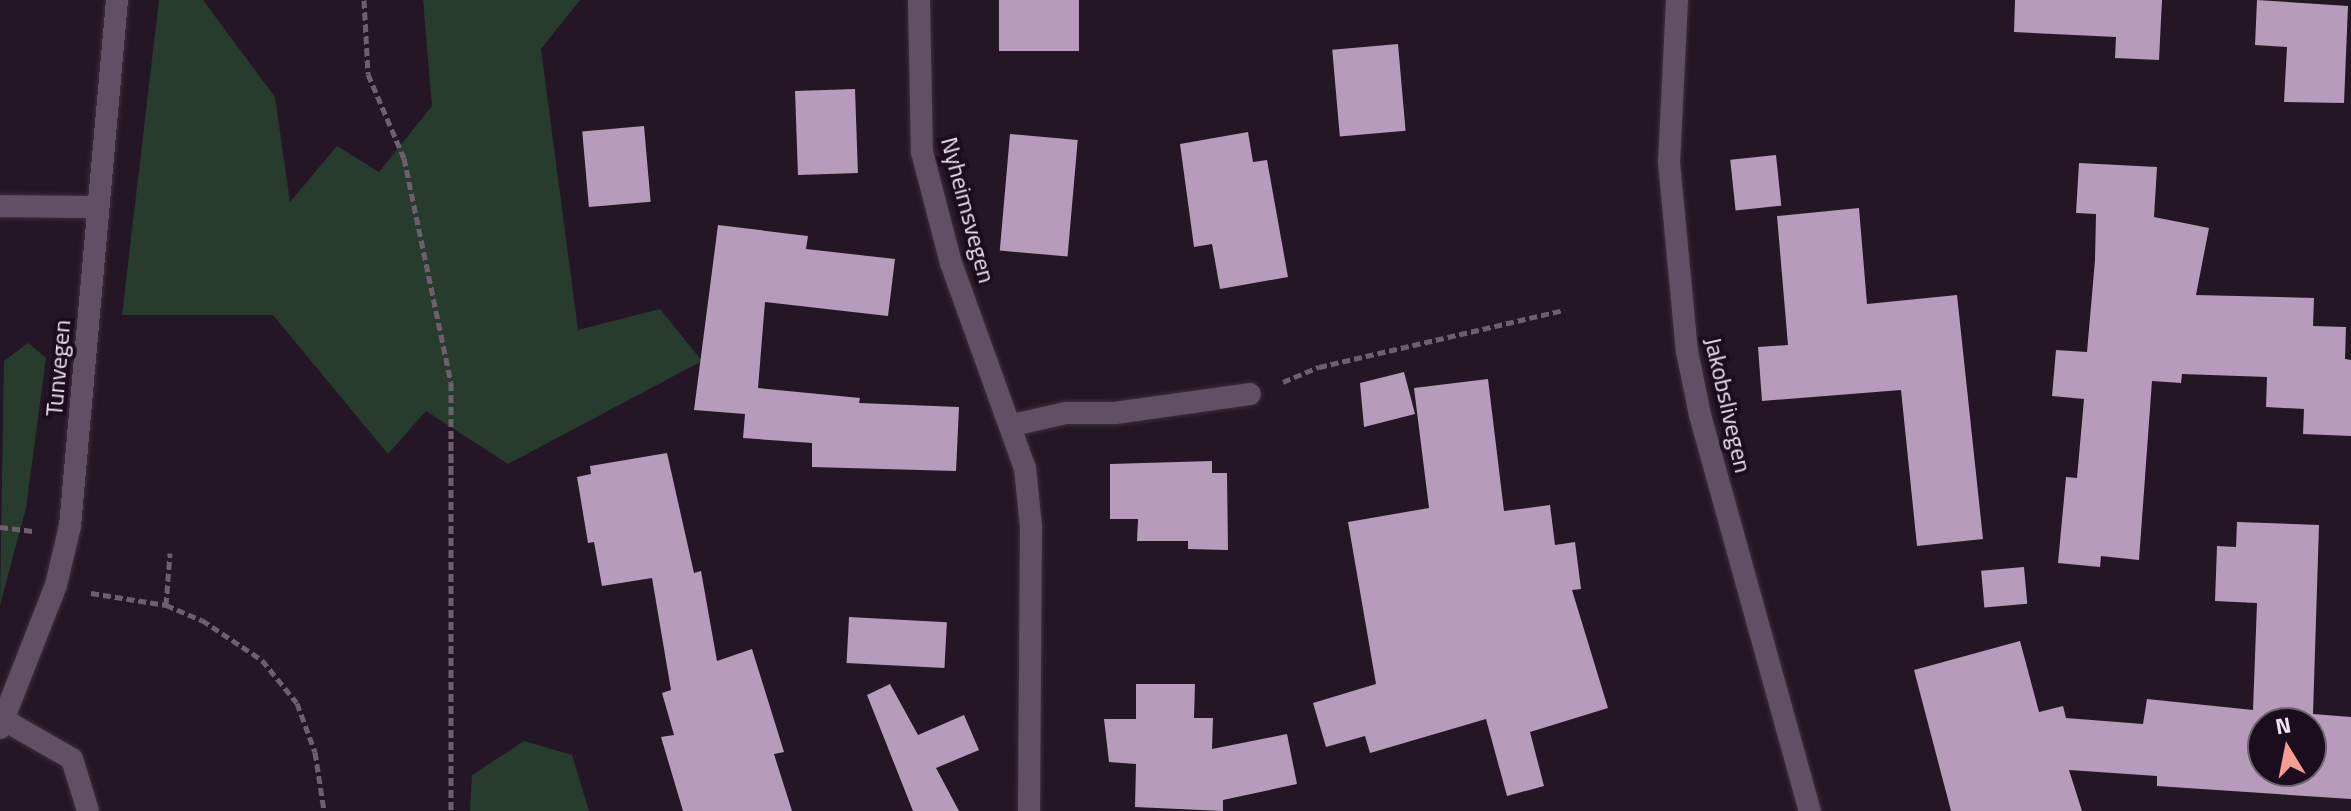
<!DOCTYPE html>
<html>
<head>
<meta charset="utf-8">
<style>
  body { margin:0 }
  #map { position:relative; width:2351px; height:811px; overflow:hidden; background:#251626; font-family:"Titillium Web",sans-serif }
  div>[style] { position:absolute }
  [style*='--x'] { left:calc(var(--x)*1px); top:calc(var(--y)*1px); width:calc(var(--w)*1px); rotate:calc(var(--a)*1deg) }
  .green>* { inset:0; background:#273c2e }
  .building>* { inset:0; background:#b79bbb; transform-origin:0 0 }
  .path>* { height:5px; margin-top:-2.5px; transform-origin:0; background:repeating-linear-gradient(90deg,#6d5f6e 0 8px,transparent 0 12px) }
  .roads { filter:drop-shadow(0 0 2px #3a303c) drop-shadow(0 0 2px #3a303c) }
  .service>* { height:22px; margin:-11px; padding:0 11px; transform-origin:11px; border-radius:11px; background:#615063 }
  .minor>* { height:22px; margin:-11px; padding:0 11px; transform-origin:11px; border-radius:11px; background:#615063 }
  .tertiary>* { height:22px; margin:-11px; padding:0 11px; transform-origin:11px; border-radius:11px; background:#615063 }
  span { translate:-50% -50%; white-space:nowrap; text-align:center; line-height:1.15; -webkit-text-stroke:8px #1b0d1d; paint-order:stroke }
  .street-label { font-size:24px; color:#eee4ef }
  .north { position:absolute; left:2247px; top:707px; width:80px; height:80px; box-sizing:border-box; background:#1b0d1d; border:2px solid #6f6371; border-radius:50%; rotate:350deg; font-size:22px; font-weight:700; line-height:32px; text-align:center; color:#eee4ef }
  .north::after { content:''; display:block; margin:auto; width:28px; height:36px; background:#f59c93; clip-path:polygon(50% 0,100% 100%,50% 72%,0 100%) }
</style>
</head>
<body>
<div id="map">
  <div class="green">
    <i style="clip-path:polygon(159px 0,203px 0,275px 97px,290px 202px,337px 146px,379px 172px,432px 106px,423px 0,580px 0,541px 49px,578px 330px,660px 309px,702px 361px,508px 464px,426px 411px,388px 454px,273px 315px,122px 315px)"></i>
    <i style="clip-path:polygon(28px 343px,46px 358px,26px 508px,0 605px,4px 361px)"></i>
    <i style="clip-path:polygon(524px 741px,572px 755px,589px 811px,470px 811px,472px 775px)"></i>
  </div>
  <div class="building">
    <i style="left:999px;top:0;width:80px;height:51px"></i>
    <i style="clip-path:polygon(2015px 0,2162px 0,2159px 60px,2115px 58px,2116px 37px,2014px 32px)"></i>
    <i style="clip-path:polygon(2257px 0,2348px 6px,2344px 103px,2284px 102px,2287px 47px,2255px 45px)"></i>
    <i style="left:1398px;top:44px;width:87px;height:66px;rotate:85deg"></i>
    <i style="left:855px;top:89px;width:84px;height:60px;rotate:88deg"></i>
    <i style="left:644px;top:126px;width:76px;height:62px;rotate:85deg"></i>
    <i style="clip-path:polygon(1248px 132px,1253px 162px,1267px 160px,1288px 277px,1220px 289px,1212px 244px,1194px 247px,1180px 144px)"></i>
    <i style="left:1010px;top:134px;width:68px;height:117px;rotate:5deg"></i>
    <i style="left:1776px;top:155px;width:51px;height:46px;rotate:84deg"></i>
    <i style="clip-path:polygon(2079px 163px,2157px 167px,2154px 217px,2209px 228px,2196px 295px,2314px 298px,2313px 326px,2346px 327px,2345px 359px,2351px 360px,2351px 436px,2303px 434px,2304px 409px,2266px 407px,2267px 377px,2182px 374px,2181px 383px,2152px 381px,2139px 560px,2101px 556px,2100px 567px,2058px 563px,2066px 477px,2077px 478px,2084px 399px,2052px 396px,2056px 350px,2087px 352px,2095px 260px,2096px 214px,2076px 213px)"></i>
    <i style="clip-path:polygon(1859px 208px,1867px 304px,1957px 295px,1983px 539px,1917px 546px,1901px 390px,1762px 401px,1758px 347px,1788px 345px,1777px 216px)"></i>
    <i style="clip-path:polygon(718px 225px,808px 236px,806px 249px,895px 259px,888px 316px,765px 302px,758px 388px,860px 398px,859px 403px,959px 407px,956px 471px,812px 467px,812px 443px,743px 438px,745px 414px,694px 410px)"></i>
    <i style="clip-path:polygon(1404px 372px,1415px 414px,1364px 427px,1360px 383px)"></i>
    <i style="clip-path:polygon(1488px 379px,1504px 511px,1550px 505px,1555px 545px,1575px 542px,1581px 589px,1572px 590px,1608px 708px,1530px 732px,1544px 786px,1507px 796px,1486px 719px,1370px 753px,1365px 736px,1326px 747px,1313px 703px,1376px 684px,1348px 522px,1429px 508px,1414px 388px)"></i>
    <i style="clip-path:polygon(667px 453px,694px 573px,701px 571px,717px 661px,752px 649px,784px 752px,774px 754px,792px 811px,683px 811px,661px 737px,674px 735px,662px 693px,671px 690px,652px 578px,602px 586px,594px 542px,588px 543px,577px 477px,591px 474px,590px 466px)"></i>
    <i style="clip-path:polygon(1212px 461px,1212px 473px,1227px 473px,1228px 550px,1188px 549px,1188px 541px,1137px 541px,1138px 519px,1110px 519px,1110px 464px)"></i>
    <i style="clip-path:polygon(evenodd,2237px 522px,2319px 525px,2313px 714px,2351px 717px,2351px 799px,2157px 786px,2157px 776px,2069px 770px,2082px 811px,1951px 811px,1914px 670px,2020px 641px,2039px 712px,2063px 706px,2066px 718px,2143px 724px,2147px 699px,2253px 710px,2257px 603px,2215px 601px,2217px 546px,2236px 547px,2237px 522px,2263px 723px,2311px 723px,2311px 771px,2263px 771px,2263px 723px)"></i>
    <i style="left:2024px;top:567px;width:37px;height:43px;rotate:85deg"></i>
    <i style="left:849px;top:617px;width:98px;height:46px;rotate:3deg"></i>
    <i style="clip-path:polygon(890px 684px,918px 735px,964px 715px,979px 750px,936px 768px,959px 811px,913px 811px,867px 695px)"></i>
    <i style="clip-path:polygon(1136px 684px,1195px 684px,1194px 718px,1213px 718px,1212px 749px,1287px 734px,1297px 784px,1223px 800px,1223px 811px,1135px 807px,1136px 764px,1109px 762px,1104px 719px,1136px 719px)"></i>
  </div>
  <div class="path">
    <i style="--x:364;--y:0;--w:74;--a:86.9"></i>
    <i style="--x:368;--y:74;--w:91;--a:66.8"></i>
    <i style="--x:404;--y:158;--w:229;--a:78.2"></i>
    <i style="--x:451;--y:382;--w:429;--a:90"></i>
    <i style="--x:1283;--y:382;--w:39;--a:-23"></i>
    <i style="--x:1319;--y:367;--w:252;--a:-13.1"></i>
    <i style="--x:0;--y:527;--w:35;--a:7"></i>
    <i style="--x:91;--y:593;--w:76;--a:9.1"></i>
    <i style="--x:166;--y:605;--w:39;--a:23"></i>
    <i style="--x:202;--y:620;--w:72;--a:33.7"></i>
    <i style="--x:262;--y:660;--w:55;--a:50.9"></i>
    <i style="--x:297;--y:703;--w:52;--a:69.8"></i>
    <i style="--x:315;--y:752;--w:60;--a:81.3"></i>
    <i style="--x:166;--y:605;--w:52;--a:-85.6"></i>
  </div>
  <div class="roads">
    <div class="service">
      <i style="--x:0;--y:206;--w:98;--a:0.6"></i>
      <i style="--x:4;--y:720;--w:78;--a:29.8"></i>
      <i style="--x:72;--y:759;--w:54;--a:72.9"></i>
    </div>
    <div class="minor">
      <i style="--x:919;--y:0;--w:152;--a:88.9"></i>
      <i style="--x:922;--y:152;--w:115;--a:75.4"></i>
      <i style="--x:951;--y:263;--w:218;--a:70.2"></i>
      <i style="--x:1025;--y:468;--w:59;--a:84.2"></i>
      <i style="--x:1031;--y:527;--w:284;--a:90.4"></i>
      <i style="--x:1013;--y:425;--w:54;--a:-12.8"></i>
      <i style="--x:1066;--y:413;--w:49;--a:0"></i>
      <i style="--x:1115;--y:413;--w:136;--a:-8"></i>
      <i style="--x:0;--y:728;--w:154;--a:-68.6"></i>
      <i style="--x:56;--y:585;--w:61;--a:-76.7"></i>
      <i style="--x:70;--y:526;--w:528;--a:-84.89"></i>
    </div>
    <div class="tertiary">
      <i style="--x:1677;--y:0;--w:162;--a:92.8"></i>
      <i style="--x:1669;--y:162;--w:190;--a:84.6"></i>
      <i style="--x:1687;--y:351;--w:65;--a:78.5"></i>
      <i style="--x:1700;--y:415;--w:411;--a:74.5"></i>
    </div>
  </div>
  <div class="street-label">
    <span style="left:968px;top:210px;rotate:75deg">Nyheimsvegen</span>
    <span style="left:58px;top:368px;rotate:-85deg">Tunvegen</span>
    <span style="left:1728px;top:405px;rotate:77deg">Jakobslivegen</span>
  </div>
  <div class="north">N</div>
</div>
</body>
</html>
